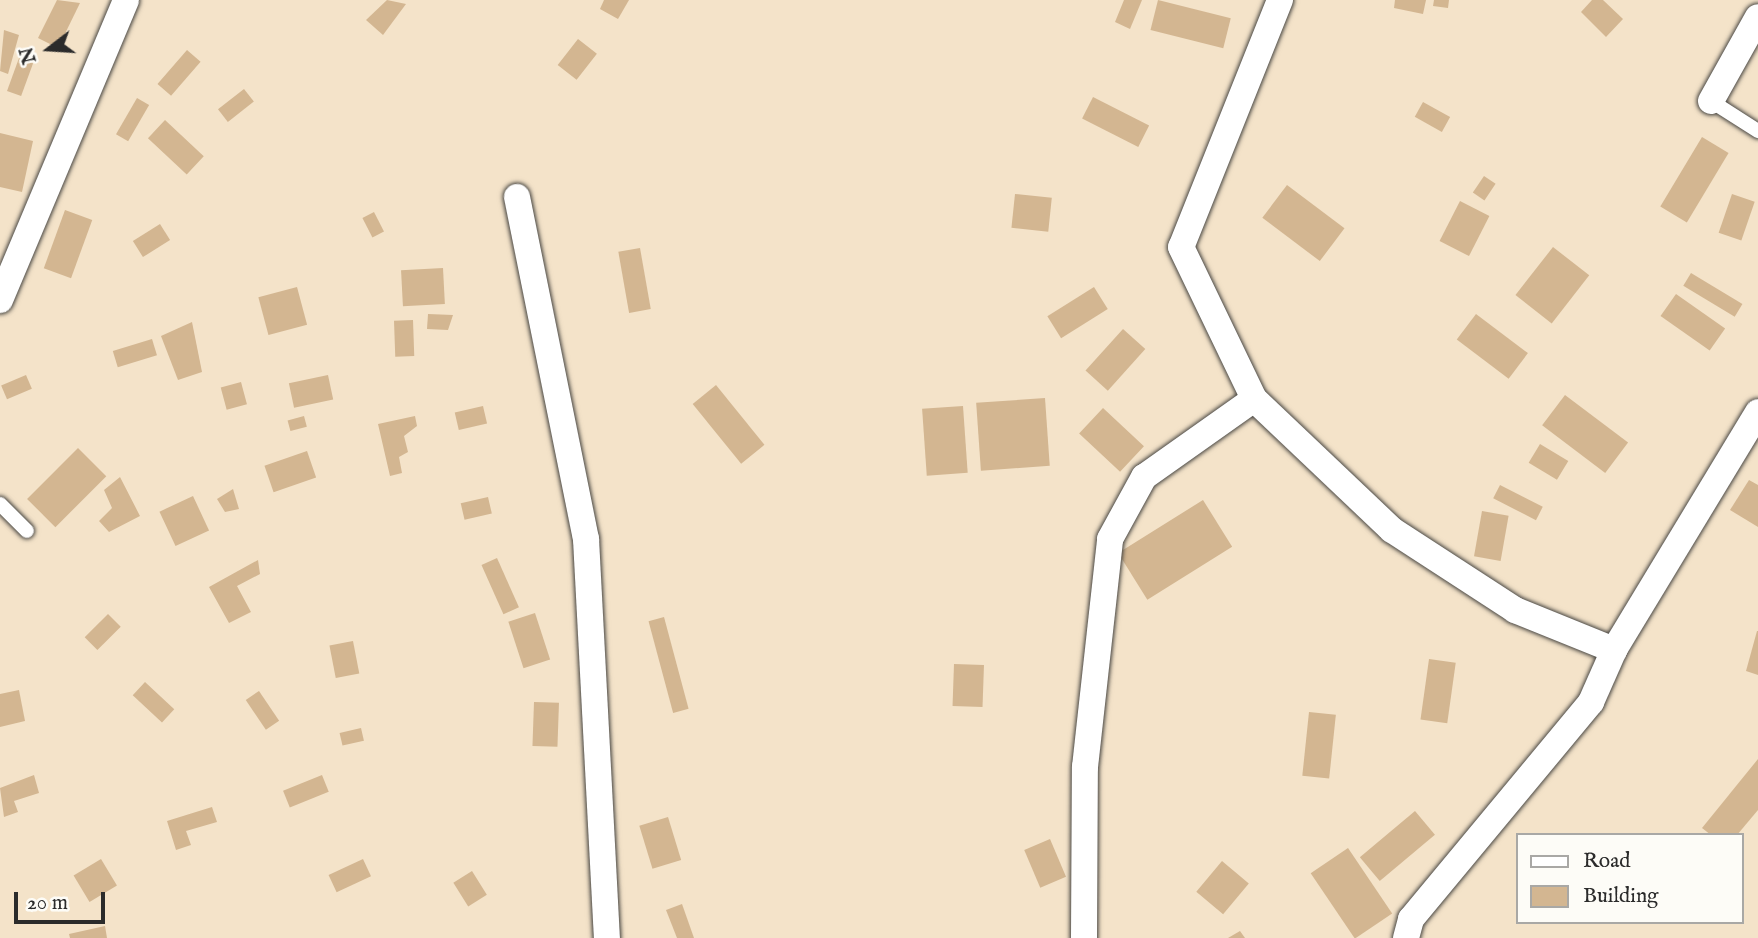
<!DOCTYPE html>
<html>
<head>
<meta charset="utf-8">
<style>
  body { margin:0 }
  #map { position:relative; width:1758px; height:938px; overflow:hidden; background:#f4e3c9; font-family:"IM FELL English",serif }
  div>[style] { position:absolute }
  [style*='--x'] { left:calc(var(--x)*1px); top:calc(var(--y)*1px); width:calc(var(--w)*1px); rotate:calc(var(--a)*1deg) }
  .building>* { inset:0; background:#d3b691; transform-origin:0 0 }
  .roads { filter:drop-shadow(0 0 2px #494743) drop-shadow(0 0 2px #494743) }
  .lane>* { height:14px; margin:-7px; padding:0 7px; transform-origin:7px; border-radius:7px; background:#fff }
  .street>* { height:26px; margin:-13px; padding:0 13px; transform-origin:13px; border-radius:13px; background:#fff }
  span { translate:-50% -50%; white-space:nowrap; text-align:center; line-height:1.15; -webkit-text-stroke:5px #fdfcf7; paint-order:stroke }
  .legend { position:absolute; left:1516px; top:833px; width:228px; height:91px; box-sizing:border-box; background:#fdfcf7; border:2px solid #a9a8a5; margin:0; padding:9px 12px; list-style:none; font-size:21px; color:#2b2b2b }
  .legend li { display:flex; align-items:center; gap:14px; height:35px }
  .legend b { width:35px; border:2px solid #a9a8a5 }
  .north { position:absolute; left:14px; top:14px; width:70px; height:70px; -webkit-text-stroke:5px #fdfcf7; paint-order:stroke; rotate:253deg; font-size:19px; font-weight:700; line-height:28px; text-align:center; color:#2b2b2b }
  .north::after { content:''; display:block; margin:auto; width:24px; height:32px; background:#2b2b2b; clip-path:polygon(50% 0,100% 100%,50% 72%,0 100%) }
  .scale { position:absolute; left:14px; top:892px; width:91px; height:32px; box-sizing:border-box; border:4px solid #2b2b2b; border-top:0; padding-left:9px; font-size:21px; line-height:24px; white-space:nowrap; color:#2b2b2b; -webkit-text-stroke:5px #fdfcf7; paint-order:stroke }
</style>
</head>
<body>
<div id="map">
  <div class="building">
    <i style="clip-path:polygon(57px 0,80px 3px,58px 48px,38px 38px)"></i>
    <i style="clip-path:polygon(387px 0,406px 4px,383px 35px,366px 20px)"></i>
    <i style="clip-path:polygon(604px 0,629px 0,618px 19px,600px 9px)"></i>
    <i style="clip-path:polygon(1124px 0,1142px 0,1130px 29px,1115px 22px)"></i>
    <i style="left:1158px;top:0;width:75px;height:31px;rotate:14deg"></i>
    <i style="clip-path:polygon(1395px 0,1426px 0,1423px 14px,1394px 8px)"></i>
    <i style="clip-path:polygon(1434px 0,1449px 0,1448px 8px,1433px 6px)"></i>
    <i style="clip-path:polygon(1592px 0,1603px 0,1623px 19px,1606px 37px,1581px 12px)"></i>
    <i style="clip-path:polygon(4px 30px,19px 35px,8px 74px,0 71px)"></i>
    <i style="left:578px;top:39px;width:24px;height:33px;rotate:38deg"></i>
    <i style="left:187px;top:50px;width:18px;height:45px;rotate:41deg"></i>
    <i style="left:19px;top:58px;width:15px;height:35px;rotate:20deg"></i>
    <i style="left:244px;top:89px;width:16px;height:33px;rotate:52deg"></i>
    <i style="left:1093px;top:97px;width:63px;height:24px;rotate:27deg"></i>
    <i style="left:137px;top:98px;width:14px;height:42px;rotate:30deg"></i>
    <i style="left:1423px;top:102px;width:31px;height:17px;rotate:29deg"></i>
    <i style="left:165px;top:120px;width:53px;height:25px;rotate:43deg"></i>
    <i style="clip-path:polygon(0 133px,33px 141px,22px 192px,0 187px)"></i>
    <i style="left:1702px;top:137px;width:31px;height:81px;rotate:31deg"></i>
    <i style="left:1484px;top:176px;width:14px;height:20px;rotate:34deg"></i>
    <i style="left:1287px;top:185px;width:72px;height:41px;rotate:37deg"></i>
    <i style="left:1015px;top:194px;width:37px;height:34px;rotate:6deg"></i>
    <i style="left:1732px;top:194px;width:24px;height:41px;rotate:19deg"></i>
    <i style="left:1460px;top:201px;width:33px;height:45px;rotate:27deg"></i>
    <i style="left:65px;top:210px;width:29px;height:62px;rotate:20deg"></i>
    <i style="left:374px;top:212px;width:22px;height:13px;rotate:63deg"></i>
    <i style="left:160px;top:224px;width:19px;height:32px;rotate:58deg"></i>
    <i style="left:1553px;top:247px;width:46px;height:61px;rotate:38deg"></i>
    <i style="left:640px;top:248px;width:62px;height:22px;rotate:80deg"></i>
    <i style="left:443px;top:268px;width:36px;height:42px;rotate:87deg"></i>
    <i style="left:1691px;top:273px;width:60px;height:15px;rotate:31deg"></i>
    <i style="left:297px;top:287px;width:39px;height:40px;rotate:75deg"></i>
    <i style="left:1094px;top:287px;width:26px;height:55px;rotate:58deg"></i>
    <i style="left:1676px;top:294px;width:60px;height:27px;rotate:35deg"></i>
    <i style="clip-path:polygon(428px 314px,453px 315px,448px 330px,427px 329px)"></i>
    <i style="left:1476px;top:314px;width:65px;height:32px;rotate:37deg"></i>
    <i style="left:413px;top:320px;width:36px;height:19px;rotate:88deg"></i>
    <i style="clip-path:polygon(192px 322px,202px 372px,178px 380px,161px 336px)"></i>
    <i style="left:1123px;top:329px;width:30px;height:56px;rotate:42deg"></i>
    <i style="left:152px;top:339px;width:17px;height:41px;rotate:73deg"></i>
    <i style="left:26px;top:375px;width:15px;height:27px;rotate:67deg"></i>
    <i style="left:328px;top:375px;width:25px;height:40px;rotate:78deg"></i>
    <i style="left:241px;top:382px;width:23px;height:21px;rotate:75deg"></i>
    <i style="left:716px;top:385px;width:77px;height:30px;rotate:51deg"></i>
    <i style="left:1565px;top:395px;width:79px;height:38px;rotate:37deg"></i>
    <i style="left:1045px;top:398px;width:68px;height:69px;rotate:86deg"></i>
    <i style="left:483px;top:406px;width:18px;height:29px;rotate:77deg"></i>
    <i style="left:963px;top:406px;width:67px;height:41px;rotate:86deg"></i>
    <i style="left:1103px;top:408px;width:56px;height:35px;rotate:43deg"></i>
    <i style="left:304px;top:416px;width:11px;height:17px;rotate:75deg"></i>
    <i style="clip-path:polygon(415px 416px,417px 426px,404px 436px,408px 452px,399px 457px,402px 473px,390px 476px,378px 424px)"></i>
    <i style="left:1540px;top:444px;width:33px;height:22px;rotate:31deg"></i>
    <i style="left:78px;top:448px;width:40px;height:72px;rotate:45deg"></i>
    <i style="left:307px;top:451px;width:28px;height:45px;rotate:71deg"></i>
    <i style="clip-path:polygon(120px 477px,140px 516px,109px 532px,99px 521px,112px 508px,104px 490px)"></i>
    <i style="clip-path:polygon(1749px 480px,1758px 485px,1758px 527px,1730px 510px)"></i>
    <i style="left:1500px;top:485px;width:48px;height:15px;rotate:27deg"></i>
    <i style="clip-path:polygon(233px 489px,239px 509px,225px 512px,217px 499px)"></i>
    <i style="left:193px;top:496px;width:38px;height:37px;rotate:65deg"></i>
    <i style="left:488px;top:497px;width:17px;height:28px;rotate:77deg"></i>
    <i style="left:1203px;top:500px;width:55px;height:100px;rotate:58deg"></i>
    <i style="left:1482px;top:511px;width:27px;height:46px;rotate:10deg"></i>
    <i style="left:497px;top:558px;width:54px;height:17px;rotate:66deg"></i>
    <i style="clip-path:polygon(258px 560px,260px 574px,237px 586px,251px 612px,229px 623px,209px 587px)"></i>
    <i style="left:535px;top:613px;width:49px;height:28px;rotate:72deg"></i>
    <i style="left:108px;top:614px;width:18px;height:33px;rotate:45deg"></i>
    <i style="left:664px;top:617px;width:95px;height:16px;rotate:75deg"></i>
    <i style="clip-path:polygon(1757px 631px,1758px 631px,1758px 675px,1746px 671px)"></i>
    <i style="left:353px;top:641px;width:33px;height:24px;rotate:79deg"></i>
    <i style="left:1429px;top:659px;width:27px;height:61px;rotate:8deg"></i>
    <i style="left:954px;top:664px;width:30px;height:42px;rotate:2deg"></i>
    <i style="left:145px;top:682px;width:40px;height:18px;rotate:43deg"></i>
    <i style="clip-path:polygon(19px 690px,25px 721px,0 727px,0 694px)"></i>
    <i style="left:259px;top:691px;width:36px;height:16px;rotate:56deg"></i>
    <i style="left:534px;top:702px;width:25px;height:44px;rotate:2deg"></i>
    <i style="left:1309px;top:712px;width:27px;height:64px;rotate:6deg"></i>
    <i style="left:361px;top:728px;width:13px;height:22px;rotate:77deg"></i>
    <i style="clip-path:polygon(1758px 759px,1758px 810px,1737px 835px,1711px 835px,1702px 828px)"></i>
    <i style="clip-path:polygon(34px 775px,39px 793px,14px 801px,18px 812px,4px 817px,0 788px)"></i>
    <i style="left:322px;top:775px;width:18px;height:42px;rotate:68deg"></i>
    <i style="clip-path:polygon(212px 807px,217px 822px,186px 831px,191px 845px,176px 850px,167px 821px)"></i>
    <i style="left:1415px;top:811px;width:31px;height:72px;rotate:50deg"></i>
    <i style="left:668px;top:817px;width:45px;height:30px;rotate:73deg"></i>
    <i style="left:1050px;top:839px;width:41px;height:28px;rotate:67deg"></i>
    <i style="left:1348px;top:848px;width:79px;height:45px;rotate:56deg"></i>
    <i style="left:101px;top:859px;width:31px;height:32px;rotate:59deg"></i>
    <i style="left:363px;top:859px;width:19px;height:38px;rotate:65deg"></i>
    <i style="left:1222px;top:861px;width:35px;height:40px;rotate:40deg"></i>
    <i style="left:472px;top:871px;width:28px;height:22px;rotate:58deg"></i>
    <i style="clip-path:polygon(682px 904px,694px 938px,677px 938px,666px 910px)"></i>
    <i style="clip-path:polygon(105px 926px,107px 938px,70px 938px,69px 934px)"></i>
    <i style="clip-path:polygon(1240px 931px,1245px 938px,1228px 938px)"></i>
  </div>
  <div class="roads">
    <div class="lane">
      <i style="--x:1711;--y:101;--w:56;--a:32.6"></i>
      <i style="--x:0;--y:504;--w:38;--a:45"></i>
    </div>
    <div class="street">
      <i style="--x:1280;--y:0;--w:266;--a:111.8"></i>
      <i style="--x:1181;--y:247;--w:169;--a:64.3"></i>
      <i style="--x:1254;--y:399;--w:190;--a:43.5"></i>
      <i style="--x:1392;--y:530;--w:147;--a:33"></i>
      <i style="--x:1515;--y:610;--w:107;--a:22"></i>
      <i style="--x:1711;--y:101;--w:96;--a:-60.8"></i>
      <i style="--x:517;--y:197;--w:349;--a:78.6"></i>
      <i style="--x:586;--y:539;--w:400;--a:87"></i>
      <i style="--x:0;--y:300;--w:325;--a:-67.2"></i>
      <i style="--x:1084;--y:938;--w:171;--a:-89.7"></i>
      <i style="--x:1085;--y:767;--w:229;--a:-83.7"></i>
      <i style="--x:1110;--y:539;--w:71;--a:-61.3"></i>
      <i style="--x:1144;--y:477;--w:135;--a:-35.3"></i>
      <i style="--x:1406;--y:938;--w:20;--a:-75"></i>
      <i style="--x:1411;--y:919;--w:282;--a:-50.3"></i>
      <i style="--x:1591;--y:702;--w:57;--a:-66.1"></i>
      <i style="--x:1614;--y:650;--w:278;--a:-58.8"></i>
    </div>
  </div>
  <ul class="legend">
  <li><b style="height:9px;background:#fff"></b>Road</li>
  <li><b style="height:19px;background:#d3b691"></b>Building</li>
  </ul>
  <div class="north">N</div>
  <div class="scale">20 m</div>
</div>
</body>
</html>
